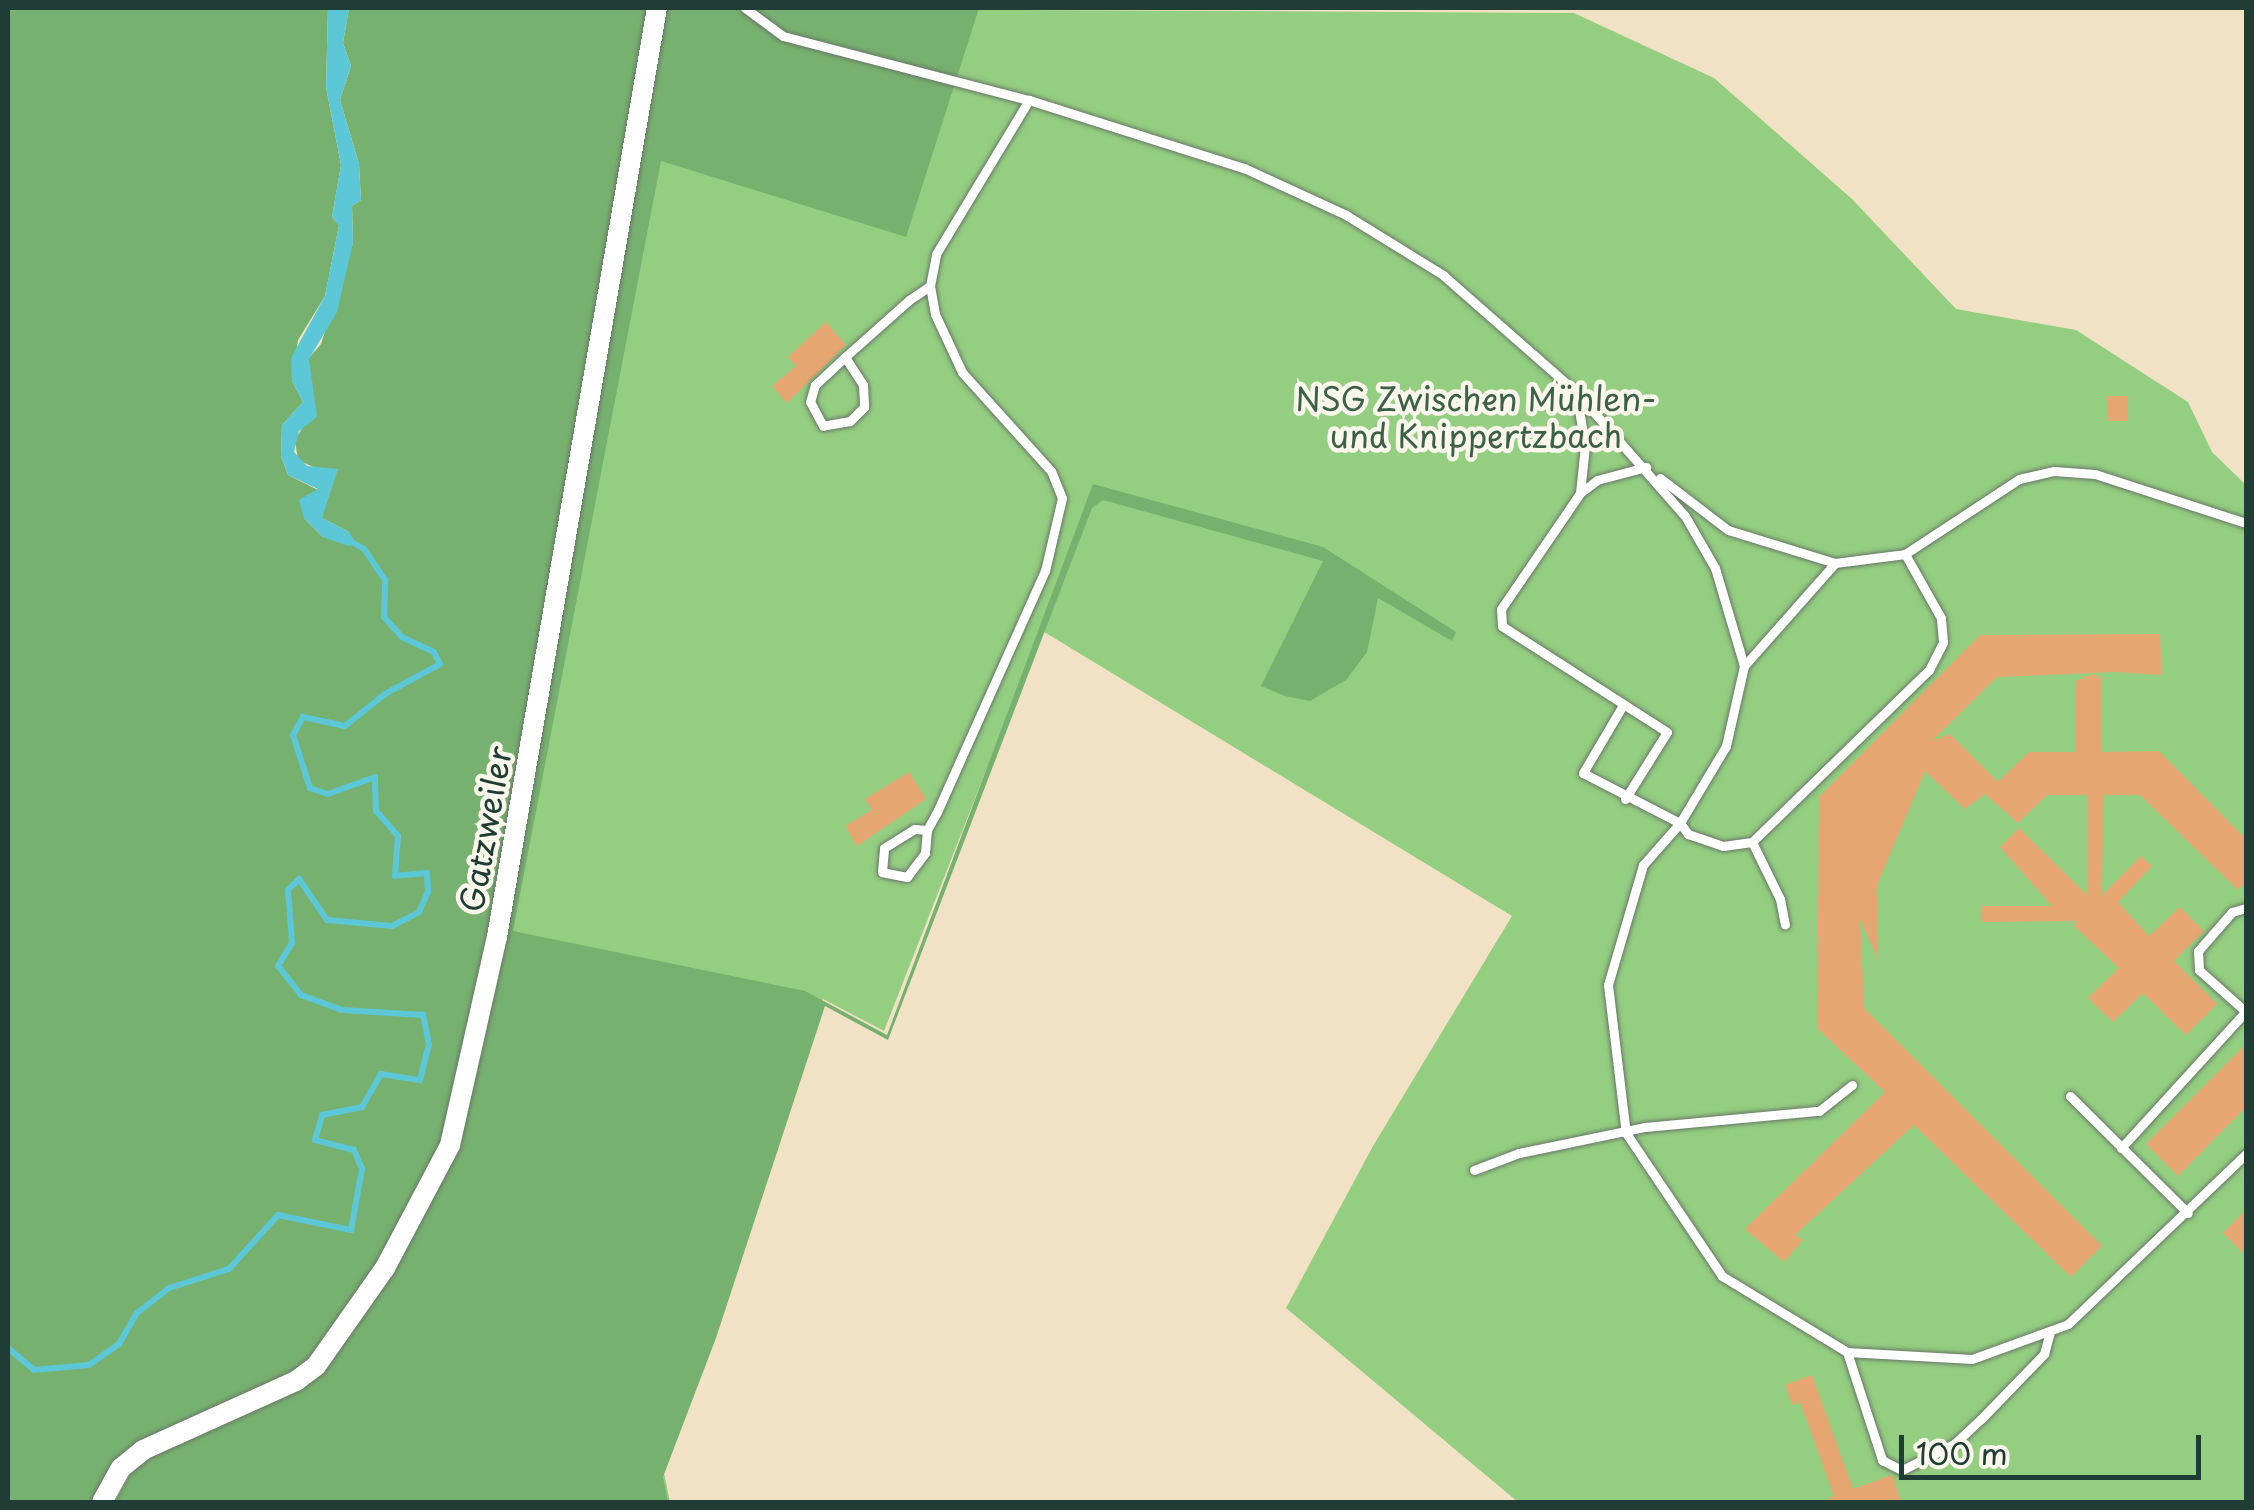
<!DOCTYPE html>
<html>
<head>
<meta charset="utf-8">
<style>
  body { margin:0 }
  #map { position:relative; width:2254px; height:1510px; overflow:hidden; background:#f1e2c5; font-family:"Playpen Sans",sans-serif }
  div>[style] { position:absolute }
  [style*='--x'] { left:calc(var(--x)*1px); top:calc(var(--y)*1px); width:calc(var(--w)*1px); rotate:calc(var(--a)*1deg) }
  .green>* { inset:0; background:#94ce81 }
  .forest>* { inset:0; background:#77b16f }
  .water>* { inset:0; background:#5cc7d7 }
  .stream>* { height:6px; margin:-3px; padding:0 3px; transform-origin:3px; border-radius:3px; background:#5cc7d7 }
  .building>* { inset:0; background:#e6a672; transform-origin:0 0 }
  .roads { filter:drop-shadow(0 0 2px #687767) drop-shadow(0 0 2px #687767) }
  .service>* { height:9px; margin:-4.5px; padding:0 4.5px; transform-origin:4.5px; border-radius:4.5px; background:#fff }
  .tertiary>* { height:20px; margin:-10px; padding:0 10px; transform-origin:10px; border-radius:10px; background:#fff }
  span { translate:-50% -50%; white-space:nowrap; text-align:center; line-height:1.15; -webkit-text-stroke:9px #fbf7ec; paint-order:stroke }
  .park-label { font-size:32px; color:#3c6147 }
  .street-label { font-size:32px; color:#1f3d34 }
  .frame { position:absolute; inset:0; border:10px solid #1f3d34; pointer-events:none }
  .scale { position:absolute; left:1899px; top:1435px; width:302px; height:45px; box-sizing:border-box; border:5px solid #1f3d34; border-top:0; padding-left:12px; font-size:30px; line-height:35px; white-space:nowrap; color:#1f3d34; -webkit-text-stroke:8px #fbf7ec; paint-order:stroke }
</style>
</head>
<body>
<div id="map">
  <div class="green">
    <i style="clip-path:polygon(672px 8px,1574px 13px,1714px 78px,1852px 199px,1956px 309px,2076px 330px,2188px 402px,2212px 452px,2246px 485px,2246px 1502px,1518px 1502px,1286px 1308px,1373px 1146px,1512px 916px,1041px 630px,884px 1031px,823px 999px,664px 1473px,670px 1502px,117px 1502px,452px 1171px)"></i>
  </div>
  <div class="forest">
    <i style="clip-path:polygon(8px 8px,328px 8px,326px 87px,341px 165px,332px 217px,339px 225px,325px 296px,298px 340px,292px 381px,303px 402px,282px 425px,281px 456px,288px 475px,318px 490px,306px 496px,304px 518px,323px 537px,349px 532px,322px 518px,322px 471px,298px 460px,295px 440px,306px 422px,309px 358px,321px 344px,353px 243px,352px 206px,361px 200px,359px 164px,340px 100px,351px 66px,343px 43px,349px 8px,654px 8px,483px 956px,443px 1139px,402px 1225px,331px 1342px,291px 1378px,167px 1430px,93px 1502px,8px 1502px)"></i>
    <i style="clip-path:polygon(658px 8px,979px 8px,906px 237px,661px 161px,513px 931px,805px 991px,887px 1035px,1093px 484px,1323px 547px,1456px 632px,1452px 641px,1378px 598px,1367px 652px,1346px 680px,1310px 701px,1285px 696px,1261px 686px,1323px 561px,1103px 500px,1092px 508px,888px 1040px,825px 1006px,716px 1338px,663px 1477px,668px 1502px,115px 1502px,143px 1450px,316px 1366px,450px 1145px)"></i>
  </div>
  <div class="water">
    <i style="clip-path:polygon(328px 8px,349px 8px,343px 43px,351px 66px,340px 100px,359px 164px,361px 200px,352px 206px,353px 243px,337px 312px,309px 359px,317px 417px,299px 431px,294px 452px,307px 466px,338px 469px,322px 518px,349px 532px,357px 544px,348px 546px,323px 537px,304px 518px,299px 500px,318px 489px,288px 475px,281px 456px,282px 425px,303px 402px,292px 381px,291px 358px,325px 296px,339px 225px,332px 217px,341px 165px,326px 87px)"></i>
  </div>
  <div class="stream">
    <i style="--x:8;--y:1348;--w:34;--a:40"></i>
    <i style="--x:34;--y:1370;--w:55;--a:-5.2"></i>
    <i style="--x:89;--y:1365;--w:37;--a:-35"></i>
    <i style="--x:119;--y:1344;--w:36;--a:-60"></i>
    <i style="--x:137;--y:1313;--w:41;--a:-38"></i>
    <i style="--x:169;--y:1288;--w:63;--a:-17.6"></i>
    <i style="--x:229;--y:1269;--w:73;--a:-47.8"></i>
    <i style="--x:278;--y:1215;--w:75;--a:11.6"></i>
    <i style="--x:351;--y:1230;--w:62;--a:-79.8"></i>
    <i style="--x:362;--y:1169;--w:21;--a:-113"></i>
    <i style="--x:354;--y:1150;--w:40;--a:-165.6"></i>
    <i style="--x:315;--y:1140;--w:26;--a:-74"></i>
    <i style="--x:322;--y:1115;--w:41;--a:-11.3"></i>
    <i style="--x:362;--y:1107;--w:38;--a:-60"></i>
    <i style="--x:381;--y:1074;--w:39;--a:9"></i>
    <i style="--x:420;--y:1080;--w:36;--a:-76"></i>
    <i style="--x:429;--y:1045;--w:31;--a:-101"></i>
    <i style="--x:423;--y:1015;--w:81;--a:-176.5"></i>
    <i style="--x:342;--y:1010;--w:44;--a:-159.9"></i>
    <i style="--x:301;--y:995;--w:37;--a:-128"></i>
    <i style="--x:278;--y:966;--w:27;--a:-59"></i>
    <i style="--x:292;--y:943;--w:53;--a:-94.3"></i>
    <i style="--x:288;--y:890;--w:16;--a:-45"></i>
    <i style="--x:299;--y:879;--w:50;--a:55.7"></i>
    <i style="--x:327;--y:920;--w:65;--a:5.3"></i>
    <i style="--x:392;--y:926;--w:30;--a:-27"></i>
    <i style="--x:419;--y:912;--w:22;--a:-66"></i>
    <i style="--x:428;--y:892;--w:19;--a:-93"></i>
    <i style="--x:427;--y:873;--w:32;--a:175"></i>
    <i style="--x:395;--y:876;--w:40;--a:-85.7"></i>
    <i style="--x:398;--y:836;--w:33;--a:-131"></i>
    <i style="--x:376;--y:811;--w:34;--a:-92"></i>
    <i style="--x:375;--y:777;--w:50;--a:160.1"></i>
    <i style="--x:328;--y:794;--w:19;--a:-162"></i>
    <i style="--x:310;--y:788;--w:56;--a:-107.8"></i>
    <i style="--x:293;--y:735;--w:21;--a:-61"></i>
    <i style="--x:303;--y:717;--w:43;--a:12.1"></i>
    <i style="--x:345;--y:726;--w:51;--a:-38.7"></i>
    <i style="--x:385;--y:694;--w:63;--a:-28.6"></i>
    <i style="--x:440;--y:664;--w:13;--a:-117"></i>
    <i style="--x:434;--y:652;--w:35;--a:-155"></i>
    <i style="--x:402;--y:637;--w:27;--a:-132"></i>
    <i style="--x:384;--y:617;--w:37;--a:-88"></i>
    <i style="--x:385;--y:580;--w:37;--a:-124"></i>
    <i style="--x:364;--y:549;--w:16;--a:-150"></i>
  </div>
  <div class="building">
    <i style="clip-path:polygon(826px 322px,846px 345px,787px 403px,772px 386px,796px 366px,788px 357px)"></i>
    <i style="left:2107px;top:396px;width:21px;height:25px"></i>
    <i style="clip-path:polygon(2160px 634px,2162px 675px,2116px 672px,1997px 677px,1932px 741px,1950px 734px,1998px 782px,2029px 752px,2076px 752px,2076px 681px,2093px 674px,2102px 678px,2102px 752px,2159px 751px,2246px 839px,2246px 882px,2238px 890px,2140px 795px,2103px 795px,2102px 895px,2141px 856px,2152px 866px,2118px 902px,2149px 936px,2180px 907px,2204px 931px,2174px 961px,2217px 1004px,2186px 1035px,2143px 993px,2113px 1022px,2088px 998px,2119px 968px,2073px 925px,2077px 921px,1982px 922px,1982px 906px,2052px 906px,2000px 847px,2019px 828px,2087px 895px,2087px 795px,2047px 795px,2018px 823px,1985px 794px,1965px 809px,1925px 771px,1878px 883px,1877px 957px,1860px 919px,1864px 1008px,2102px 1246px,2071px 1277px,1914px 1125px,1795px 1235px,1803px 1240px,1784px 1262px,1745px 1229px,1885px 1092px,1817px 1028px,1819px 797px,1980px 635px)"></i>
    <i style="clip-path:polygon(909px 772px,926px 799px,857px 846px,845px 826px,872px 810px,865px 799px)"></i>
    <i style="clip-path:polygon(2246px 1044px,2246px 1107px,2178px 1176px,2146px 1144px)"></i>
    <i style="clip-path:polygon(2246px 1210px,2246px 1256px,2223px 1233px)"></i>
    <i style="clip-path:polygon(1812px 1375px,1853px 1489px,1892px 1475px,1901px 1502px,1822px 1502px,1834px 1496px,1800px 1402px,1792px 1405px,1785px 1385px)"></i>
  </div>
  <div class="roads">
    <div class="service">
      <i style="--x:745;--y:8;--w:47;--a:36.4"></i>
      <i style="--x:783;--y:36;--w:254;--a:14.6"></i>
      <i style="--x:1029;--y:100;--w:225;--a:17.6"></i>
      <i style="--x:1244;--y:168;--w:112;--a:24.7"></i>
      <i style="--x:1346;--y:215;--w:114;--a:31.7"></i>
      <i style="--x:1443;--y:275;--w:177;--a:41.3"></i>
      <i style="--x:1576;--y:392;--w:165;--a:48.7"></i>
      <i style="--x:1685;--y:516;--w:60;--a:60"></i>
      <i style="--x:1715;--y:568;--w:102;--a:73.5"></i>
      <i style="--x:1744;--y:666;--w:82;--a:102.7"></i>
      <i style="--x:1726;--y:746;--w:90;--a:120.9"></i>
      <i style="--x:1680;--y:823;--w:56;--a:131.4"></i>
      <i style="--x:1643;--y:865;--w:125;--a:106.3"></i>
      <i style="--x:1608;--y:985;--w:149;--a:83.1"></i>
      <i style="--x:1626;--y:1133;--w:172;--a:56.1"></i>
      <i style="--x:1722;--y:1276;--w:146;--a:31.3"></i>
      <i style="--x:1847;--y:1352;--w:125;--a:3.2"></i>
      <i style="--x:1972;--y:1359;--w:102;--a:-20"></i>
      <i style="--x:2068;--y:1324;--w:246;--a:-43.7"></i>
      <i style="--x:845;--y:357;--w:33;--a:57"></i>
      <i style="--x:863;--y:385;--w:22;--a:87"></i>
      <i style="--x:864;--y:407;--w:20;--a:135"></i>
      <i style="--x:850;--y:421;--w:27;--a:170"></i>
      <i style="--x:823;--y:426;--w:27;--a:-118"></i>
      <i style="--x:810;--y:402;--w:18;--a:-74"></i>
      <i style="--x:815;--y:385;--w:41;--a:-43"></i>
      <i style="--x:845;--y:357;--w:86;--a:-41.7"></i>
      <i style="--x:909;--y:300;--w:25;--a:-34"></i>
      <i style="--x:1576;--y:392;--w:55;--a:80.5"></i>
      <i style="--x:1585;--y:446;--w:47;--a:96.1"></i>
      <i style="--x:1660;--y:478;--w:86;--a:37.4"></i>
      <i style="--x:1728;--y:530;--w:112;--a:17.1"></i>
      <i style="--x:1835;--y:563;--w:71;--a:-7.3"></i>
      <i style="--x:1905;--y:554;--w:136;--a:-33.3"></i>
      <i style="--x:2019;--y:479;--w:36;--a:-13"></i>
      <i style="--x:2054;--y:471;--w:41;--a:4.2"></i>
      <i style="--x:2095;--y:474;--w:159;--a:18"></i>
      <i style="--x:1744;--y:666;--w:137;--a:-48.5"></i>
      <i style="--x:1623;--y:705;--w:79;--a:120.5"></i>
      <i style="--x:1583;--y:773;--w:109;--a:27.3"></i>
      <i style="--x:1680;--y:823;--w:14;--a:54"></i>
      <i style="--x:1688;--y:834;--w:37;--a:19"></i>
      <i style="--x:1723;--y:846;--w:29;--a:-8"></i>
      <i style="--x:1752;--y:842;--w:247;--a:-44.2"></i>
      <i style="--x:1929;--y:670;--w:31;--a:-63"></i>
      <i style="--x:1943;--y:642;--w:24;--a:-95"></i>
      <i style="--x:1941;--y:618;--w:73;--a:-119.4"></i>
      <i style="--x:1625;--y:799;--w:79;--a:-57.9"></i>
      <i style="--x:1667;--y:732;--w:196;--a:-147.3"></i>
      <i style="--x:1502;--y:626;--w:17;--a:-93"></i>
      <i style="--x:1501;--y:609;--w:140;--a:-55.7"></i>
      <i style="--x:1580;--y:493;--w:21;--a:-37"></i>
      <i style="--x:1597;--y:480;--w:51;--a:-14.9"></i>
      <i style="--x:927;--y:830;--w:23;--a:95"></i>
      <i style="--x:925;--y:853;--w:30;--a:127"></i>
      <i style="--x:907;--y:877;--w:25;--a:-169"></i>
      <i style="--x:882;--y:872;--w:24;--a:-85"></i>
      <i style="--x:884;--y:848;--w:36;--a:-32"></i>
      <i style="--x:915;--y:829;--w:12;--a:5"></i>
      <i style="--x:927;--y:830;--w:21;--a:-61"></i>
      <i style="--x:937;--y:812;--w:264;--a:-65.9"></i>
      <i style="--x:1045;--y:571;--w:75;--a:-76.9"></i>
      <i style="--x:1062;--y:498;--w:29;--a:-112"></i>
      <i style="--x:1051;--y:471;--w:133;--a:-132"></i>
      <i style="--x:962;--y:372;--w:64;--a:-115"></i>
      <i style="--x:935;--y:314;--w:28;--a:-100"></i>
      <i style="--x:930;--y:286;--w:33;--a:-79"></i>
      <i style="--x:936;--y:254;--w:180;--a:-58.9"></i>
      <i style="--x:1752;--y:842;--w:64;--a:63.8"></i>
      <i style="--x:1780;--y:899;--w:26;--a:79"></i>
      <i style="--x:2246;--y:1012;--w:63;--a:-138.2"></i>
      <i style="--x:2199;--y:970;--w:19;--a:-93"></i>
      <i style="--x:2198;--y:951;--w:52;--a:-48.9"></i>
      <i style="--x:2232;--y:912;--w:15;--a:-16"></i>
      <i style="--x:2070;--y:1096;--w:166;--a:44.8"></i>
      <i style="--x:2121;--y:1148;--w:185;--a:-47.6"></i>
      <i style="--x:1474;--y:1170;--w:48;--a:-20.7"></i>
      <i style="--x:1519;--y:1153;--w:129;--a:-11.7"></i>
      <i style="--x:1645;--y:1127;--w:175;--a:-5.3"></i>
      <i style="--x:1819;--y:1111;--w:42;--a:-38.2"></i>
      <i style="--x:1847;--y:1352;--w:114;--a:72"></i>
      <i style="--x:1882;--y:1460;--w:22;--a:27"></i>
      <i style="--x:1902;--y:1470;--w:58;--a:-26.6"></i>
      <i style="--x:1954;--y:1444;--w:37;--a:-43"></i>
      <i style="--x:1981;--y:1419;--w:91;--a:-45.9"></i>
      <i style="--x:2044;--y:1354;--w:23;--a:-75"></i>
    </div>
    <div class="tertiary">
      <i style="--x:102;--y:1502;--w:39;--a:-61"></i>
      <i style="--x:121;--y:1468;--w:28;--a:-39"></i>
      <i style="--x:143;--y:1450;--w:168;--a:-24.3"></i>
      <i style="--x:296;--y:1381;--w:25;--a:-37"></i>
      <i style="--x:316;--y:1366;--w:120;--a:-54.9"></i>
      <i style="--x:385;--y:1268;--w:139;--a:-62.1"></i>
      <i style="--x:450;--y:1145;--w:213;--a:-77.3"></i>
      <i style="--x:497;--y:937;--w:943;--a:-80.23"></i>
    </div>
  </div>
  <div class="park-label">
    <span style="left:1476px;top:417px">NSG Zwischen Mühlen-<br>und Knippertzbach</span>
  </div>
  <div class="street-label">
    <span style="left:485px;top:829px;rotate:-80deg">Gatzweiler</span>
  </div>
  <div class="frame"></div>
  <div class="scale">100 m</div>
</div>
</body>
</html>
